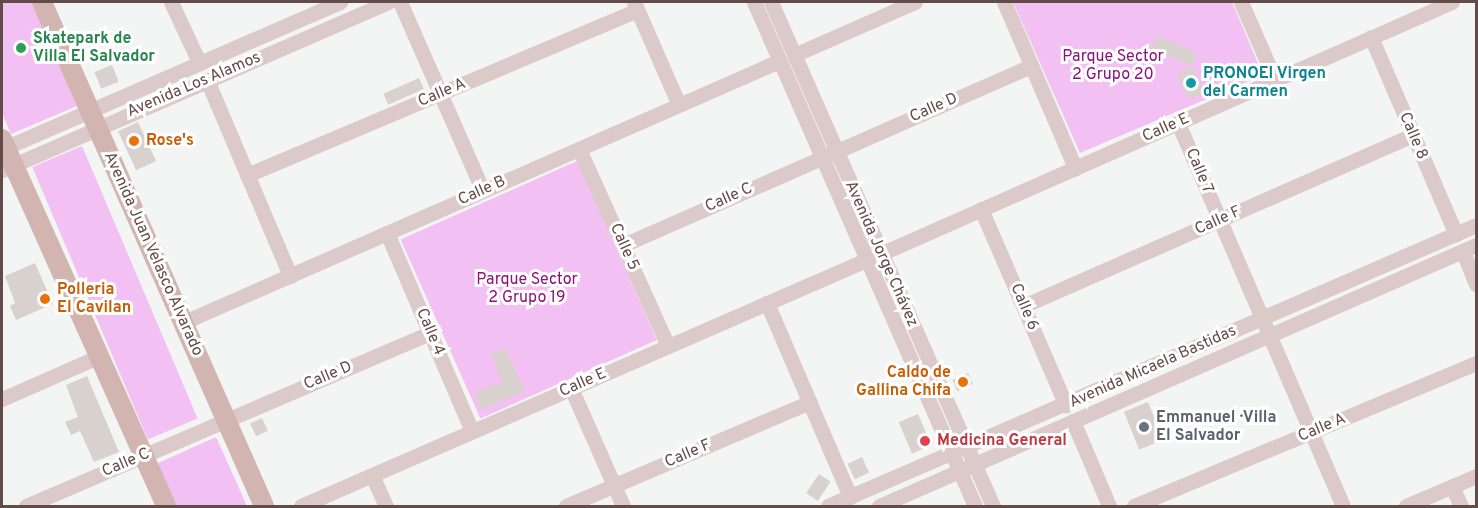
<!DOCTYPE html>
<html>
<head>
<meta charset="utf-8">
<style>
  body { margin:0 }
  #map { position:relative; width:1478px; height:508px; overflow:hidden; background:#f3f5f4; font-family:Overpass,sans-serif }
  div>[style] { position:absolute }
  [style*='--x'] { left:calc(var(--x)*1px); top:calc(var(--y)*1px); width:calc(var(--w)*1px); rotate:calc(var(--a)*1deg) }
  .green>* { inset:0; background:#f3c0f3; transform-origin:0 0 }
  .building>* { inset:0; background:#d8d1ce; transform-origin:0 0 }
  .minor>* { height:15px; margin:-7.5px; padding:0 7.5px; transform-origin:7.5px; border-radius:7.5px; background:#dbcac9 }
  .major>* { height:20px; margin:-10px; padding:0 10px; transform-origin:10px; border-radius:10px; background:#d2b5b1 }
  .dots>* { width:16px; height:16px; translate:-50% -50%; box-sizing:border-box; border:3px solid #fff; border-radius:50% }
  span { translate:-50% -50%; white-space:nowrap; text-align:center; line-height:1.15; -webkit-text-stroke:6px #fff; paint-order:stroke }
  .leisure-label { font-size:16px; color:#27864d; font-weight:700 }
  .left { translate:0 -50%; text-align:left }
  .park-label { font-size:16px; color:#8c117d }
  .culture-label { font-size:16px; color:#0d838f; font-weight:700 }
  .street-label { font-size:16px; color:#624b48 }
  .food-label { font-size:16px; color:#c56008; font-weight:700 }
  .right { translate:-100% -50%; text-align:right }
  .worship-label { font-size:16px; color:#5b616d; font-weight:700 }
  .health-label { font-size:16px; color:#be3a42; font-weight:700 }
  .frame { position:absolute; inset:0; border:3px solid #624b48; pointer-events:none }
</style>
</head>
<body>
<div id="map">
  <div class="green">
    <i style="clip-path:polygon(2px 2px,32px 2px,77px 106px,11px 134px,2px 113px)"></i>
    <i style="clip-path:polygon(1013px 2px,1232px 2px,1263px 75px,1080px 153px)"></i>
    <i style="left:82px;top:146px;width:296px;height:54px;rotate:67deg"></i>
    <i style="left:577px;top:161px;width:196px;height:193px;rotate:66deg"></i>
    <i style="clip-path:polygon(216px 437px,247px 506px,175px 506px,156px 464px)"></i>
  </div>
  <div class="building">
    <i style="left:1157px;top:36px;width:43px;height:14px;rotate:23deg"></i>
    <i style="left:112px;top:65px;width:18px;height:19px;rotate:68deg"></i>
    <i style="left:1192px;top:67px;width:28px;height:17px;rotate:63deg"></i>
    <i style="left:419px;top:78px;width:12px;height:39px;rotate:66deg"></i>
    <i style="left:138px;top:122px;width:43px;height:22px;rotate:65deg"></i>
    <i style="clip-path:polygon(35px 263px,53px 304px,16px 320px,10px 306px,15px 303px,5px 276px)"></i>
    <i style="clip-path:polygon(505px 348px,525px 391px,481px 410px,474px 393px,502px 382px,491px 354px)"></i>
    <i style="left:968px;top:373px;width:12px;height:17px;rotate:66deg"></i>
    <i style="clip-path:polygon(87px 376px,119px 452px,94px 462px,80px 431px,71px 435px,65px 422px,78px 417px,66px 385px)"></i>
    <i style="left:1148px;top:402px;width:41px;height:26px;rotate:68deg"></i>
    <i style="left:918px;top:414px;width:34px;height:21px;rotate:67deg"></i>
    <i style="left:262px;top:418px;width:14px;height:13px;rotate:65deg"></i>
    <i style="left:862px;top:457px;width:17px;height:16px;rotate:65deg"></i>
    <i style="left:819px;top:474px;width:14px;height:23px;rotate:34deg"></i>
  </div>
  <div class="minor">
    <i style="--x:171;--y:2;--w:66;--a:65"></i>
    <i style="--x:400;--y:2;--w:206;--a:66.3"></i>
    <i style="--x:634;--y:2;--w:112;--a:66.4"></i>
    <i style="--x:754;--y:2;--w:550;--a:66.32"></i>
    <i style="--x:771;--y:2;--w:551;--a:66.23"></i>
    <i style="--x:1004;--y:2;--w:181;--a:66.8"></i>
    <i style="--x:1241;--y:2;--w:85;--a:66.4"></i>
    <i style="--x:1371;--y:37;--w:215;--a:66.7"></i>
    <i style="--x:794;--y:55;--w:132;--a:-23.7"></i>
    <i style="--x:207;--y:80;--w:213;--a:67"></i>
    <i style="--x:1178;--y:123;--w:417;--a:66.7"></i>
    <i style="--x:2;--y:149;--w:369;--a:-23.5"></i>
    <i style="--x:579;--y:149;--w:216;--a:65.7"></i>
    <i style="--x:2;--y:170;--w:421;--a:-23.5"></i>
    <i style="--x:247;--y:175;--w:423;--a:-22.9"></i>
    <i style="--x:981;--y:209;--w:214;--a:66.6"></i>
    <i style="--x:387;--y:233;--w:215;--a:66.8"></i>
    <i style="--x:623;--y:245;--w:446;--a:-23.7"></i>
    <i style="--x:1463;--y:252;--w:35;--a:68"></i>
    <i style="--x:880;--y:254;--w:625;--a:-23.78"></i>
    <i style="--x:767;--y:303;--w:211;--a:66.8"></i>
    <i style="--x:1023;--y:306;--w:426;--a:-23.7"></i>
    <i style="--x:184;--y:322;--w:650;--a:-23.68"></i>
    <i style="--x:571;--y:388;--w:129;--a:66.2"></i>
    <i style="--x:2;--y:399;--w:107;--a:-23.7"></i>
    <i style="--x:1073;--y:421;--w:92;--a:67"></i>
    <i style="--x:372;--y:475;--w:34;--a:66"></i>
    <i style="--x:1452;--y:486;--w:22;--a:66"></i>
    <i style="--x:26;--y:506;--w:439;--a:-23.2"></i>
    <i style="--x:301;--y:506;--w:616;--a:-23.53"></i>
    <i style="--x:566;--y:506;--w:265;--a:-23.1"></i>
    <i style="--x:828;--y:506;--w:706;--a:-23.44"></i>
    <i style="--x:879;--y:506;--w:652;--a:-23.61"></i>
    <i style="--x:1134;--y:506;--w:371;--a:-22.7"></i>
    <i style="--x:1406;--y:506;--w:76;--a:-23.2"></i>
  </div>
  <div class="major">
    <i style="--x:42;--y:2;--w:551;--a:66.23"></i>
    <i style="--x:2;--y:139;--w:402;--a:65.9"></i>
  </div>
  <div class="dots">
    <i style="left:21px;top:48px;background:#2e9e5b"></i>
    <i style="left:1191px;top:83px;background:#0f9aa8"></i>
    <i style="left:134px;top:141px;background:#e8710a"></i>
    <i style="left:45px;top:299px;background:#e8710a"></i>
    <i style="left:963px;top:382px;background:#e8710a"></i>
    <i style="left:1144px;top:427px;background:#6b7280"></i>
    <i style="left:925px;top:441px;background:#e0444e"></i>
  </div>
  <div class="leisure-label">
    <span class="left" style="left:33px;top:48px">Skatepark de<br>Villa El Salvador</span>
  </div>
  <div class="park-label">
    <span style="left:1113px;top:66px">Parque Sector<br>2 Grupo 20</span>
    <span style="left:527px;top:289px">Parque Sector<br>2 Grupo 19</span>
  </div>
  <div class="culture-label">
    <span class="left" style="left:1203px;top:83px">PRONOEI Virgen<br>del Carmen</span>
  </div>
  <div class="street-label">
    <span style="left:194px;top:85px;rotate:-23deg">Avenida Los Alamos</span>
    <span style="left:442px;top:93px;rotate:-23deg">Calle A</span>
    <span style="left:934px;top:108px;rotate:-24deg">Calle D</span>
    <span style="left:1166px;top:128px;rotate:-24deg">Calle E</span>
    <span style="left:1413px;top:136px;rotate:67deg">Calle 8</span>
    <span style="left:1199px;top:171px;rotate:67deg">Calle 7</span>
    <span style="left:482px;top:191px;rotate:-24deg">Calle B</span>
    <span style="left:729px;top:198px;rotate:-24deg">Calle C</span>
    <span style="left:1218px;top:221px;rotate:-24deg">Calle F</span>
    <span style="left:624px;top:247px;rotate:66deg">Calle 5</span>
    <span style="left:153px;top:254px;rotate:66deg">Avenida Juan Velasco Alvarado</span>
    <span style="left:881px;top:254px;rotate:66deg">Avenida Jorge Chávez</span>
    <span style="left:1024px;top:307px;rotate:67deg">Calle 6</span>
    <span style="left:430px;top:332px;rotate:67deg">Calle 4</span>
    <span style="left:1153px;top:367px;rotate:-24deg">Avenida Micaela Bastidas</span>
    <span style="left:328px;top:376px;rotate:-23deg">Calle D</span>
    <span style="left:583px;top:383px;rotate:-24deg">Calle E</span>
    <span style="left:1322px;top:428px;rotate:-23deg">Calle A</span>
    <span style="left:688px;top:454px;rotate:-23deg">Calle F</span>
    <span style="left:126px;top:463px;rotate:-23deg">Calle C</span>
  </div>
  <div class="food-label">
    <span class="left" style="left:146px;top:141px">Rose's</span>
    <span class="left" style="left:57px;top:299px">Polleria<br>El Cavilan</span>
    <span class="right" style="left:951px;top:382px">Caldo de<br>Gallina Chifa</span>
  </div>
  <div class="worship-label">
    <span class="left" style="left:1156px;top:427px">Emmanuel · Villa<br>El Salvador</span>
  </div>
  <div class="health-label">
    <span class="left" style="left:937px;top:441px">Medicina General</span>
  </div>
  <div class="frame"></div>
</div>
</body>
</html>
